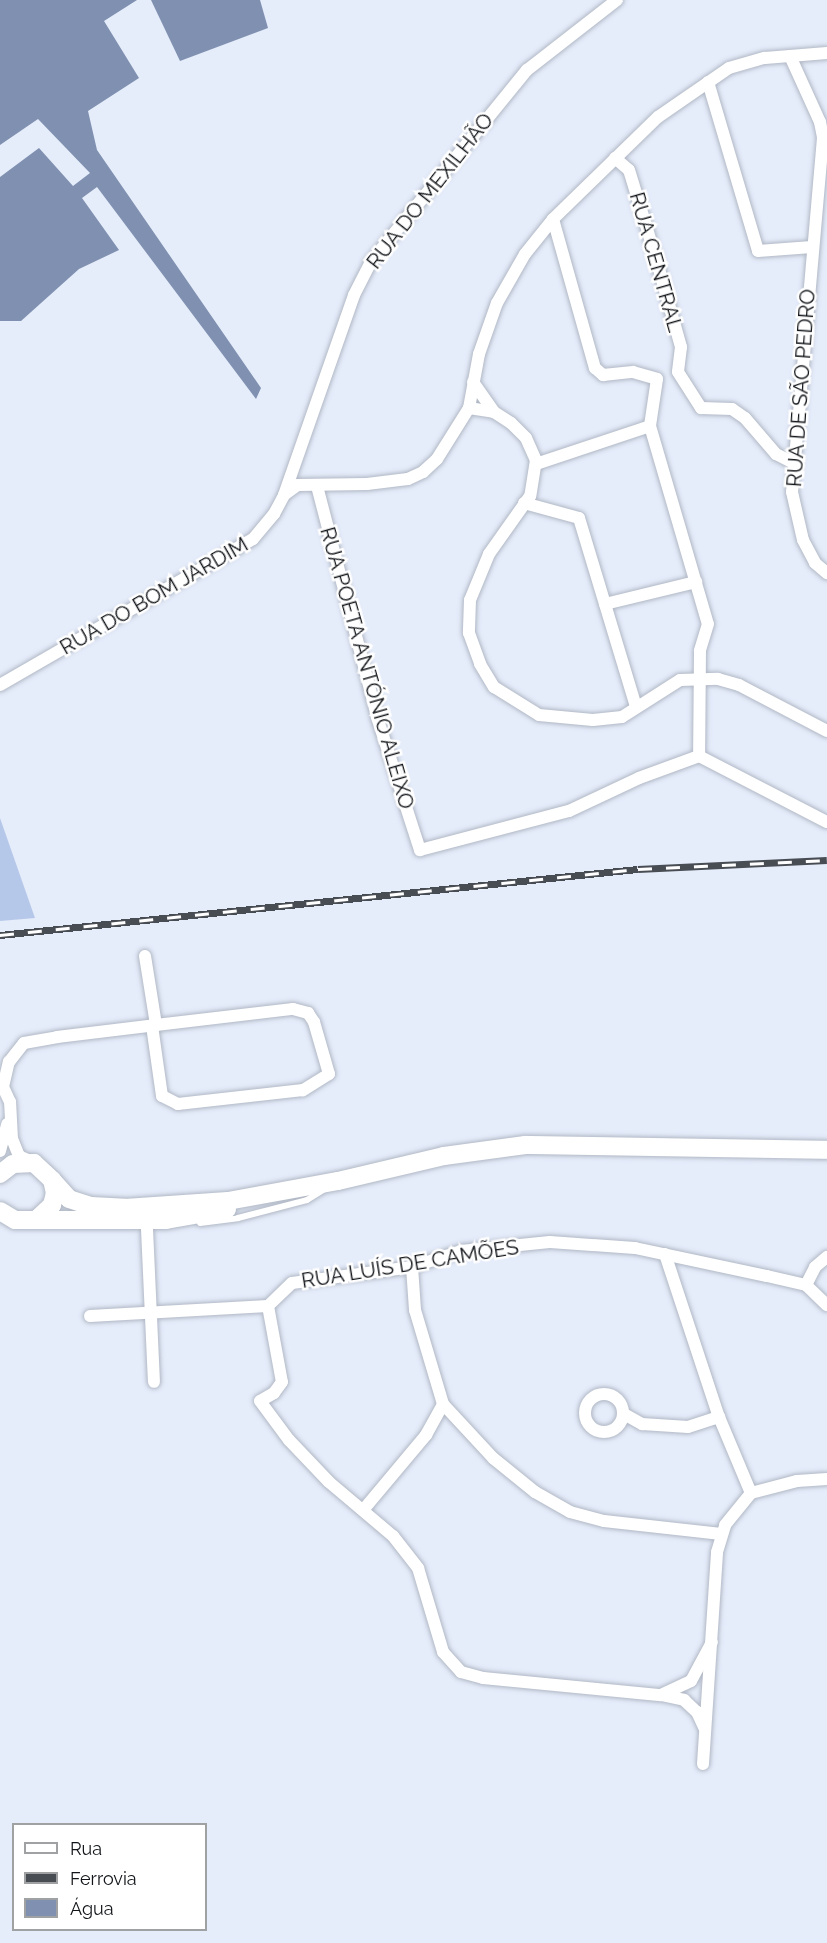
<!DOCTYPE html>
<html>
<head>
<meta charset="utf-8">
<style>
  body { margin:0 }
  #map { position:relative; width:827px; height:1943px; overflow:hidden; background:#e5ecfa; font-family:Raleway,sans-serif }
  div>[style] { position:absolute }
  [style*='--x'] { left:calc(var(--x)*1px); top:calc(var(--y)*1px); width:calc(var(--w)*1px); rotate:calc(var(--a)*1deg) }
  .green>* { inset:0; background:#b6c8e9 }
  .water>* { inset:0; background:#7f90b0 }
  .roads { filter:drop-shadow(0 0 2px #b1b8c5) drop-shadow(0 0 2px #b1b8c5) }
  .lane>* { height:6px; margin:-3px; padding:0 3px; transform-origin:3px; border-radius:3px; background:#fff }
  .street>* { height:12px; margin:-6px; padding:0 6px; transform-origin:6px; border-radius:6px; background:#fff }
  .street>.ring { margin:-6px; padding:0; box-sizing:content-box; background:none; border:12px solid #fff; border-radius:50% }
  .secondary>* { height:18px; margin:-9px; padding:0 9px; transform-origin:9px; border-radius:9px; background:#fff }
  .rail>* { height:7px; margin-top:-3.5px; transform-origin:0; background:repeating-linear-gradient(90deg,#fff 0 14px,#484c53 0 28px); box-sizing:border-box; border-block:2px solid #484c53 }
  span { translate:-50% -50%; white-space:nowrap; text-align:center; line-height:1.15; -webkit-text-stroke:5px #fff; paint-order:stroke }
  .street-label { font-size:21px; color:#111418 }
  .legend { position:absolute; left:12px; top:1823px; width:195px; height:108px; box-sizing:border-box; background:#fff; border:2px solid #a0a1a3; margin:0; padding:8px 10px; list-style:none; font-size:18px; color:#111418 }
  .legend li { display:flex; align-items:center; gap:12px; height:30px }
  .legend b { width:30px; border:2px solid #a0a1a3 }
</style>
</head>
<body>
<div id="map">
  <div class="green">
    <i style="clip-path:polygon(0 818px,35px 918px,0 921px)"></i>
  </div>
  <div class="water">
    <i style="clip-path:polygon(0 0,137px 0,104px 21px,139px 78px,88px 111px,97px 150px,261px 388px,256px 399px,97px 187px,82px 198px,119px 250px,79px 269px,21px 321px,0 321px,0 177px,39px 148px,73px 186px,90px 173px,38px 119px,0 145px)"></i>
    <i style="clip-path:polygon(151px 0,260px 0,268px 28px,180px 61px)"></i>
  </div>
  <div class="roads">
    <div class="lane">
      <i style="--x:200;--y:1223;--w:38;--a:-7"></i>
      <i style="--x:238;--y:1218;--w:71;--a:-14.6"></i>
      <i style="--x:307;--y:1200;--w:19;--a:-32"></i>
    </div>
    <div class="street">
      <i style="--x:790;--y:56;--w:72;--a:65.6"></i>
      <i style="--x:820;--y:122;--w:16;--a:79"></i>
      <i style="--x:823;--y:138;--w:355;--a:95"></i>
      <i style="--x:792;--y:492;--w:49;--a:77.1"></i>
      <i style="--x:803;--y:540;--w:26;--a:62"></i>
      <i style="--x:815;--y:563;--w:16;--a:40"></i>
      <i style="--x:708;--y:82;--w:176;--a:73.5"></i>
      <i style="--x:758;--y:251;--w:54;--a:-4.2"></i>
      <i style="--x:615;--y:158;--w:18;--a:41"></i>
      <i style="--x:629;--y:170;--w:89;--a:73"></i>
      <i style="--x:655;--y:255;--w:96;--a:74.2"></i>
      <i style="--x:681;--y:347;--w:25;--a:97"></i>
      <i style="--x:553;--y:219;--w:155;--a:74.3"></i>
      <i style="--x:595;--y:368;--w:11;--a:41"></i>
      <i style="--x:603;--y:375;--w:30;--a:-6"></i>
      <i style="--x:633;--y:372;--w:25;--a:16"></i>
      <i style="--x:678;--y:372;--w:43;--a:57.4"></i>
      <i style="--x:701;--y:408;--w:31;--a:2"></i>
      <i style="--x:732;--y:409;--w:16;--a:35"></i>
      <i style="--x:745;--y:418;--w:48;--a:49.3"></i>
      <i style="--x:776;--y:454;--w:18;--a:27"></i>
      <i style="--x:657;--y:379;--w:48;--a:98.5"></i>
      <i style="--x:650;--y:426;--w:206;--a:73.7"></i>
      <i style="--x:708;--y:624;--w:28;--a:107"></i>
      <i style="--x:700;--y:651;--w:105;--a:90.5"></i>
      <i style="--x:473;--y:382;--w:37;--a:55"></i>
      <i style="--x:469;--y:408;--w:25;--a:9"></i>
      <i style="--x:494;--y:412;--w:20;--a:33"></i>
      <i style="--x:511;--y:423;--w:21;--a:45"></i>
      <i style="--x:526;--y:438;--w:24;--a:66"></i>
      <i style="--x:536;--y:460;--w:36;--a:99"></i>
      <i style="--x:530;--y:496;--w:71;--a:125.3"></i>
      <i style="--x:489;--y:554;--w:50;--a:112.4"></i>
      <i style="--x:470;--y:600;--w:33;--a:92"></i>
      <i style="--x:469;--y:633;--w:33;--a:70"></i>
      <i style="--x:480;--y:664;--w:27;--a:59"></i>
      <i style="--x:494;--y:687;--w:53;--a:31.9"></i>
      <i style="--x:539;--y:715;--w:54;--a:5.3"></i>
      <i style="--x:593;--y:720;--w:29;--a:-6"></i>
      <i style="--x:622;--y:717;--w:69;--a:-32.5"></i>
      <i style="--x:680;--y:680;--w:38;--a:-2"></i>
      <i style="--x:718;--y:679;--w:22;--a:16"></i>
      <i style="--x:739;--y:685;--w:99;--a:27.6"></i>
      <i style="--x:536;--y:464;--w:120;--a:-18.4"></i>
      <i style="--x:317;--y:486;--w:239;--a:75.4"></i>
      <i style="--x:377;--y:717;--w:140;--a:72.1"></i>
      <i style="--x:420;--y:850;--w:154;--a:-14.7"></i>
      <i style="--x:569;--y:811;--w:77;--a:-25.2"></i>
      <i style="--x:639;--y:778;--w:64;--a:-20.1"></i>
      <i style="--x:699;--y:756;--w:144;--a:27.3"></i>
      <i style="--x:284;--y:495;--w:17;--a:-36"></i>
      <i style="--x:298;--y:485;--w:69;--a:-0.8"></i>
      <i style="--x:367;--y:484;--w:41;--a:-7"></i>
      <i style="--x:408;--y:479;--w:17;--a:-25"></i>
      <i style="--x:423;--y:472;--w:19;--a:-43"></i>
      <i style="--x:437;--y:459;--w:60;--a:-57.9"></i>
      <i style="--x:469;--y:408;--w:55;--a:-79.5"></i>
      <i style="--x:479;--y:354;--w:54;--a:-70.6"></i>
      <i style="--x:497;--y:303;--w:56;--a:-60.3"></i>
      <i style="--x:525;--y:254;--w:45;--a:-51.3"></i>
      <i style="--x:553;--y:219;--w:146;--a:-44.2"></i>
      <i style="--x:658;--y:117;--w:86;--a:-34.6"></i>
      <i style="--x:729;--y:68;--w:37;--a:-16"></i>
      <i style="--x:765;--y:58;--w:62;--a:-4.6"></i>
      <i style="--x:524;--y:503;--w:57;--a:15.3"></i>
      <i style="--x:579;--y:518;--w:197;--a:73.2"></i>
      <i style="--x:605;--y:604;--w:94;--a:-13.6"></i>
      <i style="--x:0;--y:685;--w:292;--a:-30"></i>
      <i style="--x:253;--y:539;--w:33;--a:-50"></i>
      <i style="--x:274;--y:514;--w:21;--a:-62"></i>
      <i style="--x:284;--y:495;--w:212;--a:-70.7"></i>
      <i style="--x:354;--y:295;--w:36;--a:-63"></i>
      <i style="--x:370;--y:263;--w:249;--a:-50.9"></i>
      <i style="--x:527;--y:70;--w:114;--a:-37.9"></i>
      <i style="--x:145;--y:956;--w:70;--a:80.9"></i>
      <i style="--x:0;--y:1151;--w:28;--a:-75"></i>
      <i style="--x:32;--y:1162;--w:14;--a:-155"></i>
      <i style="--x:19;--y:1156;--w:18;--a:-112"></i>
      <i style="--x:12;--y:1139;--w:37;--a:-93"></i>
      <i style="--x:10;--y:1102;--w:17;--a:-115"></i>
      <i style="--x:3;--y:1087;--w:26;--a:-77"></i>
      <i style="--x:9;--y:1062;--w:24;--a:-52"></i>
      <i style="--x:24;--y:1043;--w:34;--a:-10"></i>
      <i style="--x:57;--y:1037;--w:100;--a:-6.9"></i>
      <i style="--x:156;--y:1025;--w:138;--a:-6.7"></i>
      <i style="--x:293;--y:1009;--w:16;--a:15"></i>
      <i style="--x:308;--y:1013;--w:11;--a:56"></i>
      <i style="--x:314;--y:1022;--w:54;--a:73.9"></i>
      <i style="--x:329;--y:1074;--w:31;--a:148"></i>
      <i style="--x:303;--y:1090;--w:126;--a:173.6"></i>
      <i style="--x:178;--y:1104;--w:18;--a:-153"></i>
      <i style="--x:162;--y:1096;--w:71;--a:-98.1"></i>
      <i style="--x:147;--y:1229;--w:153;--a:87.4"></i>
      <i style="--x:665;--y:1254;--w:172;--a:71.7"></i>
      <i style="--x:719;--y:1417;--w:82;--a:67.2"></i>
      <i style="--x:412;--y:1267;--w:43;--a:86"></i>
      <i style="--x:415;--y:1310;--w:98;--a:73.4"></i>
      <i style="--x:443;--y:1404;--w:74;--a:47.2"></i>
      <i style="--x:493;--y:1458;--w:54;--a:39"></i>
      <i style="--x:535;--y:1492;--w:40;--a:29.7"></i>
      <i style="--x:570;--y:1512;--w:35;--a:15"></i>
      <i style="--x:604;--y:1521;--w:118;--a:6.3"></i>
      <i style="--x:806;--y:1285;--w:20;--a:-63"></i>
      <i style="--x:815;--y:1267;--w:16;--a:-40"></i>
      <i style="--x:268;--y:1306;--w:77;--a:79.6"></i>
      <i style="--x:282;--y:1382;--w:14;--a:126"></i>
      <i style="--x:274;--y:1393;--w:16;--a:150"></i>
      <i style="--x:260;--y:1401;--w:49;--a:53.4"></i>
      <i style="--x:289;--y:1440;--w:58;--a:46.4"></i>
      <i style="--x:329;--y:1482;--w:84;--a:40.2"></i>
      <i style="--x:393;--y:1536;--w:41;--a:52"></i>
      <i style="--x:418;--y:1568;--w:88;--a:73.4"></i>
      <i style="--x:443;--y:1652;--w:27;--a:48"></i>
      <i style="--x:461;--y:1672;--w:23;--a:15"></i>
      <i style="--x:483;--y:1678;--w:179;--a:5.5"></i>
      <i style="--x:661;--y:1695;--w:33;--a:-25"></i>
      <i style="--x:691;--y:1681;--w:44;--a:-61.7"></i>
      <i style="--x:90;--y:1316;--w:178;--a:-3.2"></i>
      <i style="--x:268;--y:1306;--w:33;--a:-44"></i>
      <i style="--x:292;--y:1283;--w:121;--a:-7.6"></i>
      <i style="--x:412;--y:1267;--w:52;--a:-18.1"></i>
      <i style="--x:461;--y:1251;--w:89;--a:-5.8"></i>
      <i style="--x:550;--y:1242;--w:85;--a:4"></i>
      <i style="--x:635;--y:1248;--w:135;--a:12"></i>
      <i style="--x:767;--y:1276;--w:40;--a:13"></i>
      <i style="--x:806;--y:1285;--w:29;--a:44"></i>
      <i class="ring" style="left:585px;top:1394px;width:26px;height:26px"></i>
      <i style="--x:624;--y:1414;--w:21;--a:29"></i>
      <i style="--x:642;--y:1424;--w:46;--a:3.7"></i>
      <i style="--x:688;--y:1427;--w:33;--a:-18"></i>
      <i style="--x:364;--y:1509;--w:97;--a:-50"></i>
      <i style="--x:426;--y:1435;--w:35;--a:-61"></i>
      <i style="--x:661;--y:1695;--w:24;--a:12"></i>
      <i style="--x:684;--y:1700;--w:18;--a:43"></i>
      <i style="--x:697;--y:1712;--w:17;--a:65"></i>
      <i style="--x:703;--y:1764;--w:212;--a:-86.2"></i>
      <i style="--x:717;--y:1552;--w:28;--a:-73"></i>
      <i style="--x:725;--y:1525;--w:41;--a:-50.9"></i>
      <i style="--x:751;--y:1493;--w:48;--a:-14.6"></i>
      <i style="--x:797;--y:1481;--w:30;--a:-4"></i>
    </div>
    <div class="secondary">
      <i style="--x:0;--y:1174;--w:16;--a:-38"></i>
      <i style="--x:13;--y:1164;--w:21;--a:-3"></i>
      <i style="--x:34;--y:1163;--w:25;--a:43"></i>
      <i style="--x:52;--y:1180;--w:13;--a:77"></i>
      <i style="--x:55;--y:1193;--w:12;--a:104"></i>
      <i style="--x:52;--y:1205;--w:22;--a:137"></i>
      <i style="--x:36;--y:1220;--w:21;--a:180"></i>
      <i style="--x:15;--y:1220;--w:17;--a:-149"></i>
      <i style="--x:52;--y:1180;--w:25;--a:48"></i>
      <i style="--x:69;--y:1199;--w:23;--a:18"></i>
      <i style="--x:91;--y:1206;--w:34;--a:3"></i>
      <i style="--x:125;--y:1208;--w:103;--a:-3.9"></i>
      <i style="--x:228;--y:1201;--w:112;--a:-10.3"></i>
      <i style="--x:338;--y:1181;--w:109;--a:-13.3"></i>
      <i style="--x:444;--y:1156;--w:82;--a:-7.7"></i>
      <i style="--x:525;--y:1145;--w:302;--a:0.9"></i>
      <i style="--x:36;--y:1220;--w:130;--a:0"></i>
      <i style="--x:166;--y:1220;--w:62;--a:-10.2"></i>
    </div>
  </div>
  <div class="rail">
    <i style="--x:0;--y:935;--w:641;--a:-5.91"></i>
    <i style="--x:638;--y:869;--w:189;--a:-2.7"></i>
  </div>
  <div class="street-label">
    <span style="left:430px;top:191px;rotate:-52deg">RUA DO MEXILHÃO</span>
    <span style="left:656px;top:262px;rotate:74deg">RUA CENTRAL</span>
    <span style="left:801px;top:388px;rotate:-86deg">RUA DE SÃO PEDRO</span>
    <span style="left:154px;top:596px;rotate:-30deg">RUA DO BOM JARDIM</span>
    <span style="left:367px;top:668px;rotate:74deg">RUA POETA ANTÓNIO ALEIXO</span>
    <span style="left:410px;top:1264px;rotate:-9deg">RUA LUÍS DE CAMÕES</span>
  </div>
  <ul class="legend">
  <li><b style="height:8px;background:#fff"></b>Rua</li>
  <li><b style="height:8px;background:#484c53"></b>Ferrovia</li>
  <li><b style="height:16px;background:#7f90b0"></b>Água</li>
  </ul>
</div>
</body>
</html>
